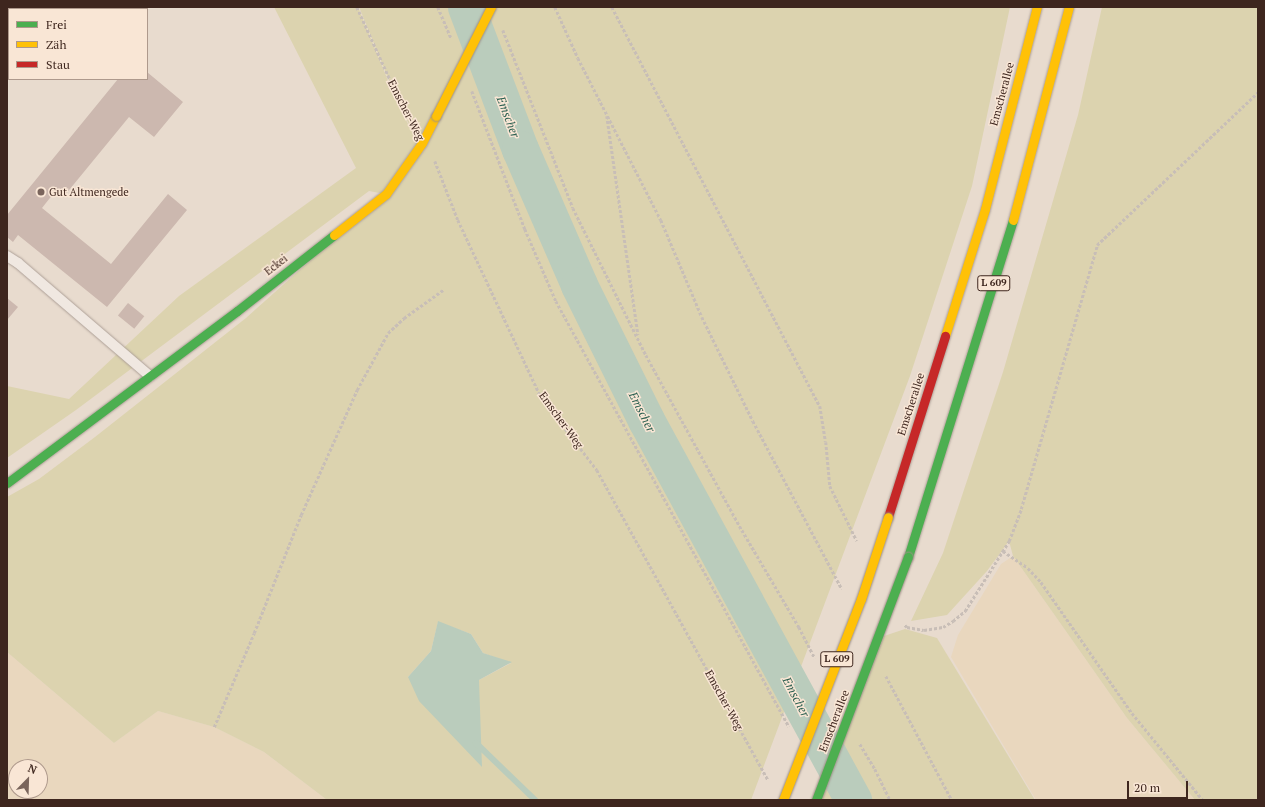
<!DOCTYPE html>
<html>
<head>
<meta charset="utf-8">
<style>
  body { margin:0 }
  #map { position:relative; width:1265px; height:807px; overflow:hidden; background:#e8dbce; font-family:"PT Serif",serif }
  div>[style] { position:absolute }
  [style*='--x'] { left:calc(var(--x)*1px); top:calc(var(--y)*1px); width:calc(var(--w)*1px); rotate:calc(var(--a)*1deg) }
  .farmland>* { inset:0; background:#e9d7be }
  .green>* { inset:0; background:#dcd3af }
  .water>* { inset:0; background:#baccbc }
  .stream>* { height:6px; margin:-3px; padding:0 3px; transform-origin:3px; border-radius:3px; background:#baccbc }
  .river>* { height:37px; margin:-18.5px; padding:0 18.5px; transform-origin:18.5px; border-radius:18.5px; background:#baccbc }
  .building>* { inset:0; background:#ccb8af; transform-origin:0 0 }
  .path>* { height:2.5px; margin-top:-1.25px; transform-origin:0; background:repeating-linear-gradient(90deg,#c8beb7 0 3px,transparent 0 5px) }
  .roads { filter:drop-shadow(0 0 1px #ada097) drop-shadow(0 0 1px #ada097) }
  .lane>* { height:10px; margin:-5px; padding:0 5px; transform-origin:5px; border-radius:5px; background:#f0e8e1 }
  .fast>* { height:9px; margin:-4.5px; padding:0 4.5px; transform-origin:4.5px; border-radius:4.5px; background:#4caf50 }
  .slow>* { height:9px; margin:-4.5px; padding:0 4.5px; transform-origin:4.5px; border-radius:4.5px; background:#ffc107 }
  .jam>* { height:9px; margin:-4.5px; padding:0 4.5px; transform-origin:4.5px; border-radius:4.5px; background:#c62828 }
  .bridges { filter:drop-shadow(0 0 1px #9d9087) drop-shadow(0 0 1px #9d9087) }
  .fast-bridge>* { height:9px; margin:-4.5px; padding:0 4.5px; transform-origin:4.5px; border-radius:4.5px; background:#4caf50 }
  .slow-bridge>* { height:9px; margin:-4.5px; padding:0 4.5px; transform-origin:4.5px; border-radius:4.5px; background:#ffc107 }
  .dots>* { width:11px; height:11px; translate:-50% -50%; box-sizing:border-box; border:2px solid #f9e6d5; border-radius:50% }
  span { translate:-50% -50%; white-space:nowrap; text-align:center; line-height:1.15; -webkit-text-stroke:3px #f9e6d5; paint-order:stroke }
  .shield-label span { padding:1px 3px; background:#f9e6d5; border:1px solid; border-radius:3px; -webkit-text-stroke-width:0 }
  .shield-label { font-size:10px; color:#3e261e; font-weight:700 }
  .street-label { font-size:11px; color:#3e261e }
  .poi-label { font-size:11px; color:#3e261e }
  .left { translate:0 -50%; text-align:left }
  .water-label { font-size:12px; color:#2b5f50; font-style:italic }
  .frame { position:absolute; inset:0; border:8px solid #3e261e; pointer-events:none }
  .legend { position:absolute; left:8px; top:8px; width:140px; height:72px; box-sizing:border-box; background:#f9e6d5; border:1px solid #ae998c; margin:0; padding:5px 7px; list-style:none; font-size:12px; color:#3e261e }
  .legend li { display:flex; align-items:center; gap:8px; height:20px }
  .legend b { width:20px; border:1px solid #ae998c }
  .north { position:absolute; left:8px; top:759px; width:40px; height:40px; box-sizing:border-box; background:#f9e6d5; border:1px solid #ae998c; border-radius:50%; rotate:23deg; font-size:11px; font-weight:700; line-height:16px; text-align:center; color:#3e261e }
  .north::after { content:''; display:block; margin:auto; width:14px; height:18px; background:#7a655c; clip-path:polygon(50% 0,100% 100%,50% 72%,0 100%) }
  .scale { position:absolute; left:1127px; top:781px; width:61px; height:18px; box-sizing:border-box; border:2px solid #3e261e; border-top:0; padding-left:5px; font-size:12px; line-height:14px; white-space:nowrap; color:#3e261e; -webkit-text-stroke:3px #f9e6d5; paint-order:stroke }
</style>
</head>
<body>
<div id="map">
  <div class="farmland">
    <i style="clip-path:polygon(1013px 556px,1127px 718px,1195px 800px,1036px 800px,951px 657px,958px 635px,1001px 564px)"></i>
    <i style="clip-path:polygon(evenodd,7px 652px,114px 743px,158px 711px,214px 727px,264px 752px,327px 800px,7px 800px,7px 652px,16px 767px,40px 767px,40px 791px,16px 791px,16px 767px)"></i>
  </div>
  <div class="green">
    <i style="clip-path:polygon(evenodd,274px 7px,358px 7px,398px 105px,423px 152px,493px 7px,1010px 7px,972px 186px,910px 376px,751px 800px,327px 800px,264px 752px,214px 727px,158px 711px,114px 743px,7px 652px,7px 497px,39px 479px,95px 437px,246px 318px,385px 194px,369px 191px,76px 410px,7px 458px,7px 386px,69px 399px,179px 296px,356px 168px,274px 7px,438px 622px,471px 634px,483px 653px,511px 663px,479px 680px,408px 677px,431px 651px,438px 622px)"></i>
    <i style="clip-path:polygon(359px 7px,488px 7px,423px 151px,399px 105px)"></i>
    <i style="clip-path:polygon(1102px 7px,1258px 7px,1258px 800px,1195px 800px,1127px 718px,1013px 556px,1009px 541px,987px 571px,947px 615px,911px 621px,943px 553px,1003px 372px,1078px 115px)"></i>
    <i style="clip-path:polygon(905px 629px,937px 638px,1035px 800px,821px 800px,884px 636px)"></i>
  </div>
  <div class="water">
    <i style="clip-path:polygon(438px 621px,471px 634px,483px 653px,512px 662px,479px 680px,482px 767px,419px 701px,408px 677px,431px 651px)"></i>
  </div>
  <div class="stream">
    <i style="--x:476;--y:743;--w:82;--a:44"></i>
  </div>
  <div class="river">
    <i style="--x:466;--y:7;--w:152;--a:69.2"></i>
    <i style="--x:520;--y:149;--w:148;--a:66.5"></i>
    <i style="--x:579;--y:285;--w:151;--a:63.6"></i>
    <i style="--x:646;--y:420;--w:433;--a:61.4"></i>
  </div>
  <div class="building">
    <i style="clip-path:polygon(147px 72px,183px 102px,154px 137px,129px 117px,65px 195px,57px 189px,42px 208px,111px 264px,168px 194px,187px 210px,107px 307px,18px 235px,13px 242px,7px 237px,7px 215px,118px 79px,147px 79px)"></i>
    <i style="clip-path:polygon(7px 298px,18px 307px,7px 320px)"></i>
    <i style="left:128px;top:303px;width:21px;height:16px;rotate:39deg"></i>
  </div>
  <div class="path">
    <i style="--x:357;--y:7;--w:125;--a:65.5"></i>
    <i style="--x:438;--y:7;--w:34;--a:67"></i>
    <i style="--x:555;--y:7;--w:56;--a:65.7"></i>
    <i style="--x:578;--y:58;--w:182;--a:62.9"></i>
    <i style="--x:661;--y:220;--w:105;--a:67.1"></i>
    <i style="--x:702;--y:317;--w:116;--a:63.9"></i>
    <i style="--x:753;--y:421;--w:190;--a:62.1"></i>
    <i style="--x:612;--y:7;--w:450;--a:62.5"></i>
    <i style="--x:820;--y:406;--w:36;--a:81"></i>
    <i style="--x:826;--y:442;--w:44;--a:84.8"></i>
    <i style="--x:830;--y:486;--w:61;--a:63.9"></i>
    <i style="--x:503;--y:30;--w:191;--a:68.5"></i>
    <i style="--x:573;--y:208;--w:164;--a:63.6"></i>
    <i style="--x:646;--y:355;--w:200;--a:61.3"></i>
    <i style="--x:742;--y:530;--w:113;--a:59.6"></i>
    <i style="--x:799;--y:627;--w:35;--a:63"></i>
    <i style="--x:472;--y:91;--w:148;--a:69"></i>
    <i style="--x:525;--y:229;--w:78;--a:66.7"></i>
    <i style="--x:556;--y:301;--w:485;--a:61.3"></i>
    <i style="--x:607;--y:116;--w:221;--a:81.9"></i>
    <i style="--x:435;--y:161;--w:63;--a:68.7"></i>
    <i style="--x:458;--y:220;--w:195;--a:64.9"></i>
    <i style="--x:541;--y:397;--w:92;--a:52.5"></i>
    <i style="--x:597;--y:470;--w:354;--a:61.1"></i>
    <i style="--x:1003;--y:551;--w:30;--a:34"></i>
    <i style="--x:1028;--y:568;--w:19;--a:47"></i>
    <i style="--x:1041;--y:582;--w:160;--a:55.2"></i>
    <i style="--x:1132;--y:713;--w:112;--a:50.8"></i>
    <i style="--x:905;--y:625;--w:3;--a:45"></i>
    <i style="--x:907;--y:627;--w:17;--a:10"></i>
    <i style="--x:924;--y:630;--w:19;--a:-9"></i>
    <i style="--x:943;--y:627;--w:12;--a:-31"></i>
    <i style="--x:953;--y:621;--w:16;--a:-40"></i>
    <i style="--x:965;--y:611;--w:83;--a:-57.8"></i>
    <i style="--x:1009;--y:541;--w:34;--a:-69"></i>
    <i style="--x:1021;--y:509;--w:275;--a:-73.9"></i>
    <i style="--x:1097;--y:245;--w:222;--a:-43.5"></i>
    <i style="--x:886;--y:676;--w:140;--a:62"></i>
    <i style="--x:214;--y:727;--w:102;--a:-66.9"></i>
    <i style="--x:254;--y:633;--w:127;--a:-68.3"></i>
    <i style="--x:301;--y:515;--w:137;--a:-65.9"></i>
    <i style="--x:357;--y:390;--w:65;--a:-61.5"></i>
    <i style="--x:388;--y:333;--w:22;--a:-43"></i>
    <i style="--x:404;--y:318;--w:48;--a:-35.7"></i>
    <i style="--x:860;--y:744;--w:29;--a:59"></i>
    <i style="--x:875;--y:769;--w:34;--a:64"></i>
  </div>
  <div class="roads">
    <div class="lane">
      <i style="--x:7;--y:256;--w:13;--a:32"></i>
      <i style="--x:18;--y:263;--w:174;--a:40.6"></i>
    </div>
    <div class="fast">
      <i style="--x:7;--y:483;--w:287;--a:-36.8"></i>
      <i style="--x:237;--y:311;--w:123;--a:-38.1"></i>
      <i style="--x:908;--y:557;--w:353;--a:-72.7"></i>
    </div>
    <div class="slow">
      <i style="--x:1013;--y:220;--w:220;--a:-75.3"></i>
      <i style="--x:334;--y:235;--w:66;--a:-38.3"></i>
      <i style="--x:386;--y:194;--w:62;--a:-54.8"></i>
      <i style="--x:422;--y:143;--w:30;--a:-63"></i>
      <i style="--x:945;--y:336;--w:133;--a:-72.5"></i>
      <i style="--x:985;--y:209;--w:209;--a:-75.6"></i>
    </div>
    <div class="jam">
      <i style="--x:888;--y:517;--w:190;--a:-72.5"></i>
    </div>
  </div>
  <div class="bridges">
    <div class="fast-bridge">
      <i style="--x:816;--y:800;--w:260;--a:-69.3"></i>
    </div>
    <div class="slow-bridge">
      <i style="--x:436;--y:116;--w:122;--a:-63.2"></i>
      <i style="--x:783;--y:800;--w:216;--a:-68.8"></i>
      <i style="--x:861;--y:599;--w:86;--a:-71.8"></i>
    </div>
  </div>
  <div class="dots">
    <i style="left:41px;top:192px;background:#7a655c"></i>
  </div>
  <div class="shield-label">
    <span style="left:994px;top:283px">L 609</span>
    <span style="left:837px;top:659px">L 609</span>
  </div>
  <div class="street-label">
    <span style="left:1002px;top:94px;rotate:-75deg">Emscherallee</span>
    <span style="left:406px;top:110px;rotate:63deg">Emscher-Weg</span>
    <span style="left:276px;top:265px;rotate:-38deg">Eckei</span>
    <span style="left:911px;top:404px;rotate:-72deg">Emscherallee</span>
    <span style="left:561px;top:420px;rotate:54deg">Emscher-Weg</span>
    <span style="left:724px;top:700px;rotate:61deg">Emscher-Weg</span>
    <span style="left:834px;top:721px;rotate:-69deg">Emscherallee</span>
  </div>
  <div class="poi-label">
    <span class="left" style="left:49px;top:192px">Gut Altmengede</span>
  </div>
  <div class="water-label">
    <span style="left:508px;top:117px;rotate:69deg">Emscher</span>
    <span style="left:642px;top:412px;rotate:63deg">Emscher</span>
    <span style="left:796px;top:697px;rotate:62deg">Emscher</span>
  </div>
  <div class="frame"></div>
  <ul class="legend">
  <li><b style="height:5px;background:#4caf50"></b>Frei</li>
  <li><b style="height:5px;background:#ffc107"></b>Zäh</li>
  <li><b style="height:5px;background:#c62828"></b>Stau</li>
  </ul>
  <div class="north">N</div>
  <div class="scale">20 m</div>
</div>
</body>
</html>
